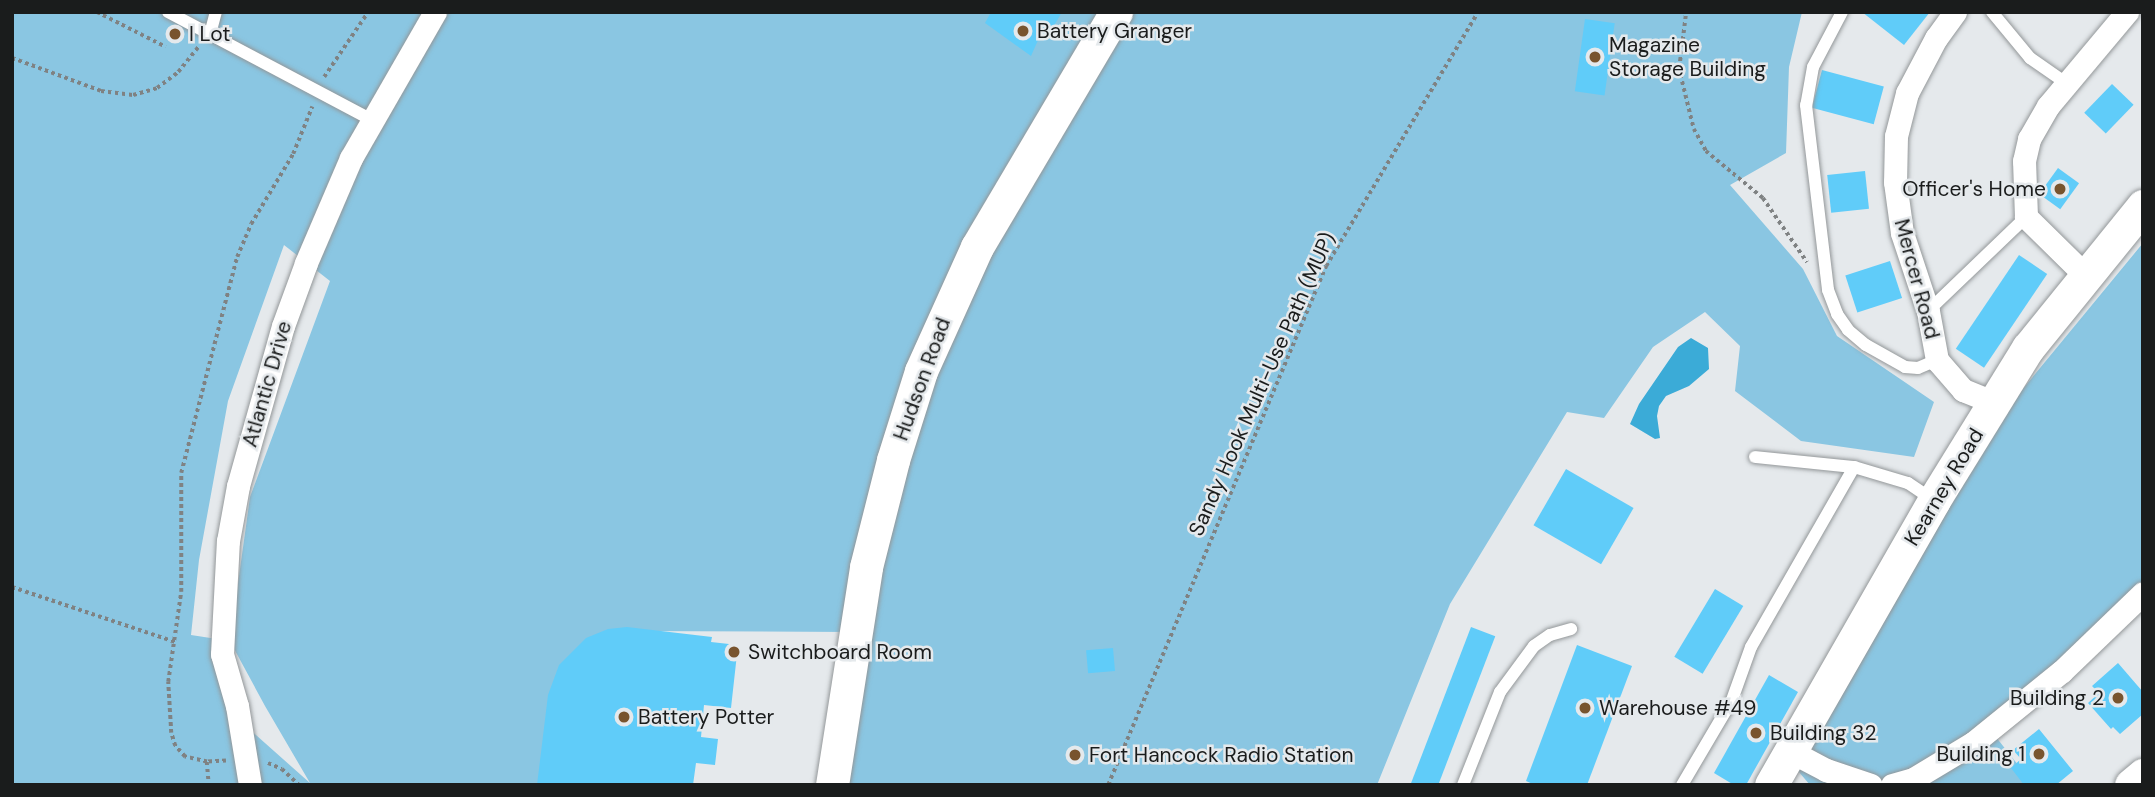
<!DOCTYPE html>
<html>
<head>
<meta charset="utf-8">
<style>
  body { margin:0 }
  #map { position:relative; width:2155px; height:797px; overflow:hidden; background:#e5e9ec; font-family:"DM Sans",sans-serif }
  div>[style] { position:absolute }
  [style*='--x'] { left:calc(var(--x)*1px); top:calc(var(--y)*1px); width:calc(var(--w)*1px); rotate:calc(var(--a)*1deg) }
  .green>* { inset:0; background:#8ac6e2 }
  .water>* { inset:0; background:#3babd7 }
  .building>* { inset:0; background:#60ccf9; transform-origin:0 0 }
  .path>* { height:3.5px; margin-top:-1.75px; transform-origin:0; background:repeating-linear-gradient(90deg,#7f8283 0 3.5px,transparent 0 7px) }
  .roads { filter:drop-shadow(0 0 2px #939799) drop-shadow(0 0 2px #939799) }
  .lane>* { height:12px; margin:-6px; padding:0 6px; transform-origin:6px; border-radius:6px; background:#fff }
  .street>* { height:23px; margin:-11.5px; padding:0 11.5px; transform-origin:11.5px; border-radius:11.5px; background:#fff }
  .secondary>* { height:33px; margin:-16.5px; padding:0 16.5px; transform-origin:16.5px; border-radius:16.5px; background:#fff }
  .dots>* { width:19px; height:19px; translate:-50% -50%; box-sizing:border-box; border:4px solid #e5e9ec; border-radius:50% }
  span { translate:-50% -50%; white-space:nowrap; text-align:center; line-height:1.15; -webkit-text-stroke:5px #e5e9ec; paint-order:stroke }
  .poi-label { font-size:21px; color:#1a1c1c }
  .left { translate:0 -50%; text-align:left }
  .right { translate:-100% -50%; text-align:right }
  .street-label { font-size:21px; color:#1a1c1c }
  .frame { position:absolute; inset:0; border:14px solid #1a1c1c; pointer-events:none }
</style>
</head>
<body>
<div id="map">
  <div class="green">
    <i style="clip-path:polygon(evenodd,12px 12px,1802px 12px,1789px 67px,1786px 153px,1730px 185px,1803px 269px,1837px 336px,1934px 402px,1914px 457px,1801px 441px,1735px 391px,1740px 346px,1705px 312px,1653px 347px,1604px 418px,1567px 412px,1450px 604px,1377px 785px,839px 785px,851px 632px,628px 631px,556px 785px,12px 785px,12px 12px,284px 245px,330px 281px,250px 497px,230px 641px,191px 635px,199px 560px,228px 401px,284px 245px,12px 12px,232px 645px,265px 706px,310px 783px,248px 728px,232px 645px)"></i>
    <i style="clip-path:polygon(2143px 243px,2143px 585px,1988px 727px,2034px 785px,1810px 785px,1793px 765px,1994px 424px)"></i>
  </div>
  <div class="water">
    <i style="clip-path:polygon(1691px 338px,1708px 348px,1709px 369px,1689px 386px,1666px 396px,1659px 406px,1657px 416px,1660px 438px,1655px 439px,1630px 424px,1639px 404px,1678px 347px)"></i>
  </div>
  <div class="building">
    <i style="clip-path:polygon(991px 12px,1062px 12px,1045px 41px,1039px 38px,1031px 56px,985px 23px)"></i>
    <i style="clip-path:polygon(1862px 12px,1930px 12px,1904px 45px)"></i>
    <i style="left:1585px;top:19px;width:30px;height:73px;rotate:8deg"></i>
    <i style="left:1822px;top:70px;width:64px;height:39px;rotate:15deg"></i>
    <i style="left:2112px;top:84px;width:30px;height:40px;rotate:44deg"></i>
    <i style="left:2058px;top:168px;width:26px;height:32px;rotate:36deg"></i>
    <i style="left:1865px;top:171px;width:38px;height:38px;rotate:84deg"></i>
    <i style="left:2019px;top:255px;width:34px;height:113px;rotate:34deg"></i>
    <i style="left:1890px;top:261px;width:39px;height:47px;rotate:72deg"></i>
    <i style="left:1566px;top:469px;width:78px;height:65px;rotate:30deg"></i>
    <i style="left:1715px;top:589px;width:33px;height:79px;rotate:31deg"></i>
    <i style="clip-path:polygon(627px 627px,712px 637px,711px 642px,738px 645px,731px 708px,704px 705px,701px 737px,718px 739px,715px 765px,696px 763px,693px 785px,537px 785px,548px 695px,559px 665px,586px 638px,608px 629px)"></i>
    <i style="left:1471px;top:627px;width:26px;height:168px;rotate:21deg"></i>
    <i style="clip-path:polygon(1577px 645px,1632px 666px,1587px 785px,1535px 785px,1526px 781px)"></i>
    <i style="left:1113px;top:648px;width:23px;height:27px;rotate:85deg"></i>
    <i style="clip-path:polygon(2118px 663px,2143px 692px,2143px 714px,2120px 734px,2113px 727px,2111px 729px,2088px 703px,2099px 693px,2092px 686px)"></i>
    <i style="clip-path:polygon(1769px 675px,1798px 692px,1746px 785px,1734px 785px,1714px 773px)"></i>
    <i style="clip-path:polygon(2039px 729px,2073px 771px,2056px 785px,2024px 785px,2011px 768px,2021px 759px,2013px 750px)"></i>
  </div>
  <div class="path">
    <i style="--x:97;--y:12;--w:77;--a:26.9"></i>
    <i style="--x:12;--y:58;--w:95;--a:20.3"></i>
    <i style="--x:101;--y:91;--w:32;--a:7"></i>
    <i style="--x:133;--y:95;--w:25;--a:-16"></i>
    <i style="--x:157;--y:88;--w:26;--a:-37"></i>
    <i style="--x:178;--y:72;--w:33;--a:-51"></i>
    <i style="--x:1622;--y:68;--w:33;--a:5"></i>
    <i style="--x:1655;--y:71;--w:24;--a:-7"></i>
    <i style="--x:1679;--y:68;--w:56;--a:-82.9"></i>
    <i style="--x:1679;--y:68;--w:63;--a:76.2"></i>
    <i style="--x:1694;--y:129;--w:25;--a:61"></i>
    <i style="--x:1706;--y:151;--w:74;--a:39.5"></i>
    <i style="--x:1763;--y:198;--w:78;--a:55.5"></i>
    <i style="--x:324;--y:77;--w:78;--a:-55.9"></i>
    <i style="--x:12;--y:587;--w:172;--a:18.6"></i>
    <i style="--x:226;--y:761;--w:19;--a:177"></i>
    <i style="--x:207;--y:762;--w:23;--a:-167"></i>
    <i style="--x:185;--y:757;--w:15;--a:-132"></i>
    <i style="--x:175;--y:746;--w:14;--a:-107"></i>
    <i style="--x:171;--y:733;--w:51;--a:-93.4"></i>
    <i style="--x:168;--y:682;--w:91;--a:-81.8"></i>
    <i style="--x:181;--y:592;--w:119;--a:-90"></i>
    <i style="--x:181;--y:473;--w:223;--a:-75.5"></i>
    <i style="--x:237;--y:257;--w:36;--a:-67"></i>
    <i style="--x:251;--y:224;--w:82;--a:-59"></i>
    <i style="--x:293;--y:154;--w:51;--a:-68"></i>
    <i style="--x:207;--y:762;--w:23;--a:85"></i>
    <i style="--x:268;--y:763;--w:15;--a:23"></i>
    <i style="--x:282;--y:769;--w:23;--a:43"></i>
    <i style="--x:1108;--y:785;--w:563;--a:-67.22"></i>
    <i style="--x:1326;--y:266;--w:296;--a:-59.1"></i>
  </div>
  <div class="roads">
    <div class="lane">
      <i style="--x:168;--y:12;--w:231;--a:27.9"></i>
      <i style="--x:1842;--y:12;--w:62;--a:117.8"></i>
      <i style="--x:1813;--y:67;--w:39;--a:100"></i>
      <i style="--x:1806;--y:105;--w:186;--a:83.2"></i>
      <i style="--x:1828;--y:290;--w:26;--a:69"></i>
      <i style="--x:1837;--y:314;--w:19;--a:55"></i>
      <i style="--x:1848;--y:330;--w:23;--a:40"></i>
      <i style="--x:1866;--y:345;--w:45;--a:29.4"></i>
      <i style="--x:1905;--y:367;--w:13;--a:4"></i>
      <i style="--x:1918;--y:368;--w:21;--a:-23"></i>
      <i style="--x:1992;--y:12;--w:60;--a:50.4"></i>
      <i style="--x:2030;--y:58;--w:44;--a:34.8"></i>
      <i style="--x:210;--y:34;--w:23;--a:-75"></i>
      <i style="--x:1928;--y:311;--w:136;--a:-43.8"></i>
      <i style="--x:1755;--y:457;--w:100;--a:5.8"></i>
      <i style="--x:1463;--y:785;--w:100;--a:-68.3"></i>
      <i style="--x:1500;--y:692;--w:57;--a:-53.5"></i>
      <i style="--x:1534;--y:646;--w:19;--a:-35"></i>
      <i style="--x:1550;--y:635;--w:22;--a:-16"></i>
      <i style="--x:1682;--y:785;--w:99;--a:-59.5"></i>
      <i style="--x:1732;--y:700;--w:56;--a:-70.3"></i>
      <i style="--x:1751;--y:647;--w:207;--a:-60.2"></i>
      <i style="--x:1854;--y:467;--w:56;--a:16.5"></i>
      <i style="--x:1908;--y:483;--w:29;--a:34"></i>
    </div>
    <div class="street">
      <i style="--x:1955;--y:12;--w:32;--a:126"></i>
      <i style="--x:1936;--y:38;--w:62;--a:117.8"></i>
      <i style="--x:1907;--y:93;--w:44;--a:104.3"></i>
      <i style="--x:1896;--y:136;--w:46;--a:91.2"></i>
      <i style="--x:1895;--y:182;--w:51;--a:82.2"></i>
      <i style="--x:1902;--y:233;--w:82;--a:71.6"></i>
      <i style="--x:1928;--y:311;--w:50;--a:79.6"></i>
      <i style="--x:1937;--y:360;--w:40;--a:49"></i>
      <i style="--x:1963;--y:390;--w:35;--a:22"></i>
      <i style="--x:2085;--y:275;--w:83;--a:-135.5"></i>
      <i style="--x:2026;--y:217;--w:56;--a:-92"></i>
      <i style="--x:2024;--y:161;--w:23;--a:-77"></i>
      <i style="--x:2029;--y:139;--w:38;--a:-60"></i>
      <i style="--x:2048;--y:106;--w:123;--a:-50"></i>
      <i style="--x:1790;--y:751;--w:41;--a:27.8"></i>
      <i style="--x:1826;--y:770;--w:47;--a:18.4"></i>
      <i style="--x:250;--y:785;--w:80;--a:-99.3"></i>
      <i style="--x:237;--y:706;--w:54;--a:-106.1"></i>
      <i style="--x:222;--y:654;--w:113;--a:-87"></i>
      <i style="--x:228;--y:541;--w:56;--a:-79.7"></i>
      <i style="--x:238;--y:486;--w:166;--a:-74.3"></i>
      <i style="--x:283;--y:326;--w:67;--a:-69.9"></i>
      <i style="--x:306;--y:263;--w:114;--a:-66.8"></i>
      <i style="--x:351;--y:158;--w:168;--a:-60.1"></i>
      <i style="--x:1892;--y:785;--w:22;--a:-16"></i>
      <i style="--x:1913;--y:779;--w:70;--a:-31"></i>
      <i style="--x:1973;--y:743;--w:114;--a:-39"></i>
      <i style="--x:2062;--y:671;--w:112;--a:-43.9"></i>
    </div>
    <div class="secondary">
      <i style="--x:832;--y:785;--w:221;--a:-81.1"></i>
      <i style="--x:866;--y:567;--w:110;--a:-75.8"></i>
      <i style="--x:893;--y:460;--w:93;--a:-72.5"></i>
      <i style="--x:921;--y:371;--w:136;--a:-65.7"></i>
      <i style="--x:977;--y:247;--w:273;--a:-59.4"></i>
      <i style="--x:1771;--y:785;--w:328;--a:-60.2"></i>
      <i style="--x:1934;--y:500;--w:179;--a:-58.3"></i>
      <i style="--x:2028;--y:348;--w:183;--a:-51"></i>
      <i style="--x:2131;--y:785;--w:16;--a:-40"></i>
    </div>
  </div>
  <div class="dots">
    <i style="left:1023px;top:31px;background:#78542e"></i>
    <i style="left:175px;top:34px;background:#78542e"></i>
    <i style="left:1595px;top:57px;background:#78542e"></i>
    <i style="left:2060px;top:189px;background:#78542e"></i>
    <i style="left:734px;top:652px;background:#78542e"></i>
    <i style="left:2118px;top:698px;background:#78542e"></i>
    <i style="left:1585px;top:708px;background:#78542e"></i>
    <i style="left:624px;top:717px;background:#78542e"></i>
    <i style="left:1756px;top:733px;background:#78542e"></i>
    <i style="left:2039px;top:754px;background:#78542e"></i>
    <i style="left:1075px;top:755px;background:#78542e"></i>
  </div>
  <div class="poi-label">
    <span class="left" style="left:1037px;top:31px">Battery Granger</span>
    <span class="left" style="left:189px;top:34px">I Lot</span>
    <span class="left" style="left:1609px;top:57px">Magazine<br>Storage Building</span>
    <span class="right" style="left:2046px;top:189px">Officer's Home</span>
    <span class="left" style="left:748px;top:652px">Switchboard Room</span>
    <span class="right" style="left:2104px;top:698px">Building 2</span>
    <span class="left" style="left:1599px;top:708px">Warehouse #49</span>
    <span class="left" style="left:638px;top:717px">Battery Potter</span>
    <span class="left" style="left:1770px;top:733px">Building 32</span>
    <span class="right" style="left:2025px;top:754px">Building 1</span>
    <span class="left" style="left:1089px;top:755px">Fort Hancock Radio Station</span>
  </div>
  <div class="street-label">
    <span style="left:1917px;top:279px;rotate:75deg">Mercer Road</span>
    <span style="left:922px;top:379px;rotate:-70deg">Hudson Road</span>
    <span style="left:267px;top:384px;rotate:-74deg">Atlantic Drive</span>
    <span style="left:1262px;top:384px;rotate:-66deg">Sandy Hook Multi-Use Path (MUP)</span>
    <span style="left:1944px;top:487px;rotate:-59deg">Kearney Road</span>
  </div>
  <div class="frame"></div>
</div>
</body>
</html>
